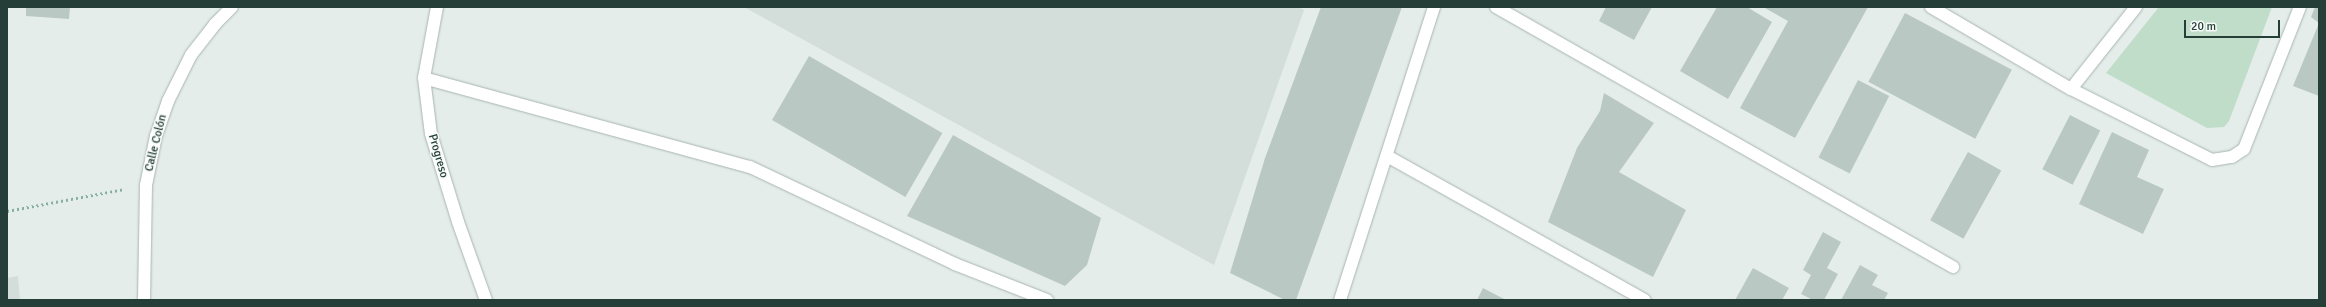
<!DOCTYPE html>
<html>
<head>
<meta charset="utf-8">
<style>
  body { margin:0 }
  #map { position:relative; width:2326px; height:307px; overflow:hidden; background:#e5edea; font-family:Signika,sans-serif }
  div>[style] { position:absolute }
  [style*='--x'] { left:calc(var(--x)*1px); top:calc(var(--y)*1px); width:calc(var(--w)*1px); rotate:calc(var(--a)*1deg) }
  .built>* { inset:0; background:#d3ddd9 }
  .green>* { inset:0; background:#bfddc8 }
  .building>* { inset:0; background:#bac8c3; transform-origin:0 0 }
  .path>* { height:2.5px; margin-top:-1.25px; transform-origin:0; background:repeating-linear-gradient(90deg,#87afa4 0 2px,transparent 0 5px) }
  .roads { filter:drop-shadow(0 0 1px #a8b5b1) drop-shadow(0 0 1px #a8b5b1) }
  .minor>* { height:12px; margin:-6px; padding:0 6px; transform-origin:6px; border-radius:6px; background:#fff }
  .tertiary>* { height:12px; margin:-6px; padding:0 6px; transform-origin:6px; border-radius:6px; background:#fff }
  .secondary>* { height:12px; margin:-6px; padding:0 6px; transform-origin:6px; border-radius:6px; background:#fff }
  span { translate:-50% -50%; white-space:nowrap; text-align:center; line-height:1.15; -webkit-text-stroke:3px #f6faf8; paint-order:stroke }
  .street-label { font-size:12px; color:#253e38 }
  .frame { position:absolute; inset:0; border:8px solid #253e38; pointer-events:none }
  .scale { position:absolute; left:2184px; top:20px; width:96px; height:18px; box-sizing:border-box; border:2px solid #253e38; border-top:0; padding-left:5px; font-size:12px; line-height:14px; white-space:nowrap; color:#253e38; -webkit-text-stroke:3px #f6faf8; paint-order:stroke }
</style>
</head>
<body>
<div id="map">
  <div class="built">
    <i style="clip-path:polygon(744px 7px,1298px 7px,1304px 10px,1214px 265px)"></i>
    <i style="clip-path:polygon(18px 276px,20px 300px,7px 300px,7px 278px)"></i>
  </div>
  <div class="green">
    <i style="clip-path:polygon(2159px 7px,2272px 7px,2229px 121px,2224px 127px,2207px 128px,2106px 73px)"></i>
  </div>
  <div class="building">
    <i style="clip-path:polygon(26px 7px,70px 7px,69px 19px,26px 16px)"></i>
    <i style="clip-path:polygon(1321px 7px,1402px 7px,1296px 300px,1285px 300px,1230px 273px,1265px 158px)"></i>
    <i style="clip-path:polygon(1606px 7px,1652px 7px,1634px 40px,1599px 21px)"></i>
    <i style="clip-path:polygon(1717px 7px,1747px 7px,1772px 22px,1728px 99px,1680px 71px)"></i>
    <i style="clip-path:polygon(1763px 7px,1868px 7px,1795px 138px,1740px 108px,1788px 21px)"></i>
    <i style="clip-path:polygon(2315px 7px,2319px 7px,2319px 96px,2293px 86px,2319px 23px,2311px 17px)"></i>
    <i style="left:1905px;top:13px;width:121px;height:78px;rotate:28deg"></i>
    <i style="left:809px;top:56px;width:154px;height:74px;rotate:30deg"></i>
    <i style="left:1858px;top:80px;width:35px;height:87px;rotate:27deg"></i>
    <i style="clip-path:polygon(1604px 93px,1654px 123px,1619px 172px,1686px 210px,1653px 277px,1548px 222px,1577px 148px,1600px 111px)"></i>
    <i style="left:2070px;top:115px;width:34px;height:61px;rotate:27deg"></i>
    <i style="clip-path:polygon(2112px 132px,2149px 150px,2137px 177px,2164px 189px,2143px 234px,2079px 204px)"></i>
    <i style="clip-path:polygon(953px 135px,1101px 218px,1087px 265px,1065px 286px,907px 216px)"></i>
    <i style="left:1968px;top:152px;width:38px;height:78px;rotate:29deg"></i>
    <i style="clip-path:polygon(1823px 232px,1841px 242px,1827px 268px,1838px 274px,1824px 300px,1813px 300px,1801px 294px,1811px 275px,1803px 270px)"></i>
    <i style="clip-path:polygon(1860px 265px,1878px 275px,1872px 285px,1888px 293px,1884px 300px,1841px 300px)"></i>
    <i style="clip-path:polygon(1753px 268px,1789px 288px,1782px 300px,1735px 300px)"></i>
    <i style="clip-path:polygon(1483px 288px,1506px 300px,1477px 300px)"></i>
  </div>
  <div class="path">
    <i style="--x:7;--y:211;--w:119;--a:-10.6"></i>
  </div>
  <div class="roads">
    <div class="minor">
      <i style="--x:1496;--y:7;--w:526;--a:29.64"></i>
      <i style="--x:1931;--y:7;--w:162;--a:30.4"></i>
      <i style="--x:2071;--y:89;--w:158;--a:26.7"></i>
      <i style="--x:2212;--y:160;--w:20;--a:-9"></i>
      <i style="--x:2232;--y:157;--w:14;--a:-34"></i>
      <i style="--x:2244;--y:149;--w:153;--a:-68.5"></i>
      <i style="--x:424;--y:78;--w:338;--a:15.3"></i>
      <i style="--x:750;--y:167;--w:227;--a:25.3"></i>
      <i style="--x:955;--y:264;--w:99;--a:21.4"></i>
      <i style="--x:2071;--y:89;--w:105;--a:-51.6"></i>
      <i style="--x:1387;--y:156;--w:295;--a:29.2"></i>
      <i style="--x:1340;--y:300;--w:308;--a:-72.2"></i>
    </div>
    <div class="tertiary">
      <i style="--x:144;--y:300;--w:115;--a:-89"></i>
      <i style="--x:146;--y:185;--w:50;--a:-78.5"></i>
      <i style="--x:156;--y:136;--w:37;--a:-71"></i>
      <i style="--x:168;--y:101;--w:51;--a:-63.4"></i>
      <i style="--x:191;--y:55;--w:39;--a:-52"></i>
      <i style="--x:215;--y:24;--w:24;--a:-45"></i>
    </div>
    <div class="secondary">
      <i style="--x:437;--y:7;--w:72;--a:100.4"></i>
      <i style="--x:424;--y:78;--w:56;--a:82.9"></i>
      <i style="--x:431;--y:134;--w:92;--a:72.9"></i>
      <i style="--x:458;--y:222;--w:83;--a:70.3"></i>
    </div>
  </div>
  <div class="street-label">
    <span style="left:156px;top:143px;rotate:-76deg">Calle Colón</span>
    <span style="left:438px;top:156px;rotate:74deg">Progreso</span>
  </div>
  <div class="frame"></div>
  <div class="scale">20 m</div>
</div>
</body>
</html>
